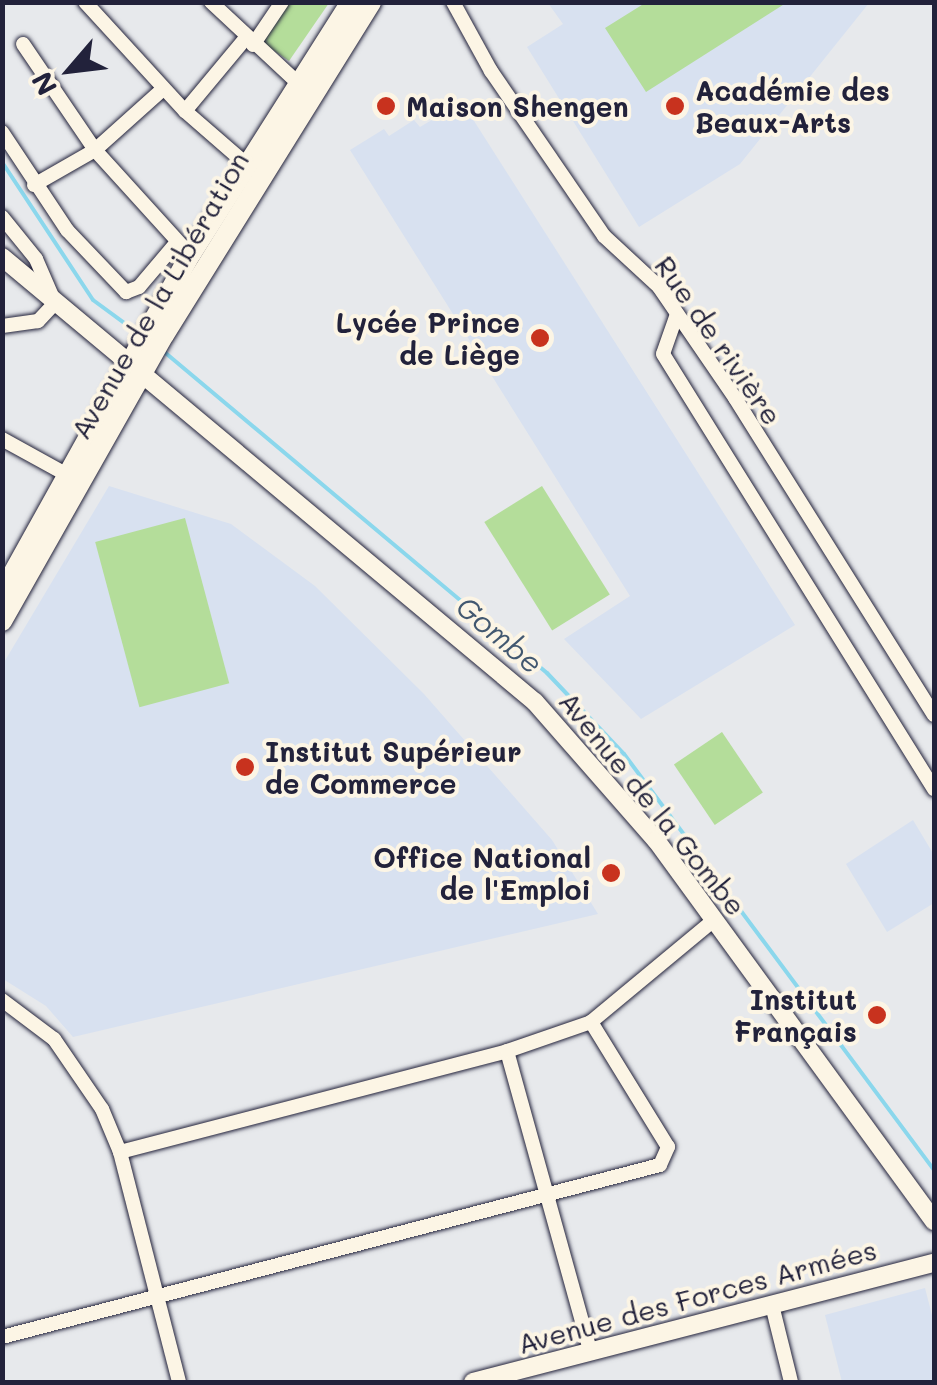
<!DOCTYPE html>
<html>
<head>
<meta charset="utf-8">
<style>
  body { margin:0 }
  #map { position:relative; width:937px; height:1385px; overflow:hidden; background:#e7e9ec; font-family:Mali,sans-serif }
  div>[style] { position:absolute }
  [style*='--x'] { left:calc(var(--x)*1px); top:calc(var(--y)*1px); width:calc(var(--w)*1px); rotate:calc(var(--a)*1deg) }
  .built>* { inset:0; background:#d8e1f0 }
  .green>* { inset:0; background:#b4dd9a; transform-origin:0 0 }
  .stream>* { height:4px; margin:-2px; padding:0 2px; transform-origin:2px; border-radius:2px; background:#8bd7ec }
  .roads { filter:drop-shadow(0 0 2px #22223b) drop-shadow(0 0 2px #22223b) }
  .minor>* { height:14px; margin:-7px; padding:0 7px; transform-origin:7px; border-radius:7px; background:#fcf5e5 }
  .tertiary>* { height:18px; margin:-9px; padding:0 9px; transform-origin:9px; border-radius:9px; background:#fcf5e5 }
  .primary>* { height:20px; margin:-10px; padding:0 10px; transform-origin:10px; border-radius:10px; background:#fcf5e5 }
  .dots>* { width:28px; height:28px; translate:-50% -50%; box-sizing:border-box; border:5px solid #fcf5e5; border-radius:50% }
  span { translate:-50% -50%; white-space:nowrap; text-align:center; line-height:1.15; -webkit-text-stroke:8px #fcf5e5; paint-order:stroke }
  .poi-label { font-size:28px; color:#22223b; font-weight:700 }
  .left { translate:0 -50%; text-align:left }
  .right { translate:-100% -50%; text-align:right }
  .street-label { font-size:28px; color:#22223b }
  .water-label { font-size:30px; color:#425870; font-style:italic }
  .frame { position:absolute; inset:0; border:5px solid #22223b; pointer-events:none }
  .north { position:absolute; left:20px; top:20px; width:100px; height:100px; -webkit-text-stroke:8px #fcf5e5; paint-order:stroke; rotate:242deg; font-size:28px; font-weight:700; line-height:40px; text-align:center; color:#22223b }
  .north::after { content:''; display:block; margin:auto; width:35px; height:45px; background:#22223b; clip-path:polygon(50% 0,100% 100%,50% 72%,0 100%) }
</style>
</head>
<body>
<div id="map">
  <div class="built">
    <i style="clip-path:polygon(548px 3px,869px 3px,740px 164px,639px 227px,527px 47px,563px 24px)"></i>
    <i style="clip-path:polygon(462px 102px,795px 625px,641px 719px,564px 639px,630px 596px,350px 150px,384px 129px,389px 136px,414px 120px,420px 127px)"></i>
    <i style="clip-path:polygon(109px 486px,231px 524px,315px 586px,424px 694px,552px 840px,598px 914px,73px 1037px,46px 1006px,3px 979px,3px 664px)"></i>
    <i style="clip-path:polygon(913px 820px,934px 855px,934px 903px,887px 932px,846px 864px)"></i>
    <i style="clip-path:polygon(925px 1288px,934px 1323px,934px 1382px,842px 1382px,825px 1315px)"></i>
  </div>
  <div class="green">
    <i style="clip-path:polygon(287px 3px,329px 3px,289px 61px,260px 41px)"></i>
    <i style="clip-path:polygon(645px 3px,645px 2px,786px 3px,646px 92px,605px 28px)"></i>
    <i style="left:542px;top:486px;width:128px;height:68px;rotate:58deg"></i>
    <i style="left:185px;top:518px;width:171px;height:93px;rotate:75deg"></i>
    <i style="left:722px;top:732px;width:73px;height:58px;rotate:56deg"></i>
  </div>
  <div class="stream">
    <i style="--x:2;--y:162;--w:165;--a:56.6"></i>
    <i style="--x:93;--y:300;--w:56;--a:36.3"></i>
    <i style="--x:162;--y:350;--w:503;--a:40"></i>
    <i style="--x:547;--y:673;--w:112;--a:46.5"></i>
    <i style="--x:624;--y:754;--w:519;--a:53.31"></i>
  </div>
  <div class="roads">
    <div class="minor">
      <i style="--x:85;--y:2;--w:148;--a:47.5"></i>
      <i style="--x:185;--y:111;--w:81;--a:41"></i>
      <i style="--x:211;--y:2;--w:119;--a:43"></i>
      <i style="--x:453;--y:2;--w:79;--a:61.2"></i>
      <i style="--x:491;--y:71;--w:200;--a:55.6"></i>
      <i style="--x:604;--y:236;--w:75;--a:42.8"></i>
      <i style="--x:659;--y:287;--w:135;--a:55.6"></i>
      <i style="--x:735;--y:398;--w:374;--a:57.9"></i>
      <i style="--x:23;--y:44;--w:128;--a:55.8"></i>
      <i style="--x:95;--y:150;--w:131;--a:47.8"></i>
      <i style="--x:253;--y:45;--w:52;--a:-56"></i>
      <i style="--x:185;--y:111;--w:94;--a:-50.2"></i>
      <i style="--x:2;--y:132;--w:118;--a:56.4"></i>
      <i style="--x:67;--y:230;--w:86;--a:46.4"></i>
      <i style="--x:126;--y:292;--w:14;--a:-21"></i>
      <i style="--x:139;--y:287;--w:59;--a:-49.8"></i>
      <i style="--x:34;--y:185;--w:70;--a:-29.8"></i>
      <i style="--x:95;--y:150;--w:91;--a:-41.9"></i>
      <i style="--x:2;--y:217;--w:54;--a:51"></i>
      <i style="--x:36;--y:259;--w:48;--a:66.6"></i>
      <i style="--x:55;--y:303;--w:25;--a:133"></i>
      <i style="--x:38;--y:321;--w:36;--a:172"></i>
      <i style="--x:677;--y:314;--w:42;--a:109.3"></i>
      <i style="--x:663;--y:354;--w:513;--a:58.08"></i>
      <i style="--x:2;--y:439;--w:77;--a:28.9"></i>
      <i style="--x:2;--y:1000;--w:65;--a:36.9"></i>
      <i style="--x:54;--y:1039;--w:85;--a:55.6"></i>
      <i style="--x:102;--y:1109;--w:47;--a:67.3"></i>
      <i style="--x:120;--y:1152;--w:237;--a:75.6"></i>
      <i style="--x:507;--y:1051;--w:310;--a:74.5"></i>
      <i style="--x:120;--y:1152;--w:400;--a:-14.6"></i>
      <i style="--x:507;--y:1051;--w:89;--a:-19"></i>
      <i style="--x:591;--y:1022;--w:160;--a:-39.7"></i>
      <i style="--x:772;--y:1305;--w:79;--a:76.1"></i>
      <i style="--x:2;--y:1337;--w:680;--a:-14.65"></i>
      <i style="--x:660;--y:1165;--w:20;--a:-66"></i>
      <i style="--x:668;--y:1147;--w:147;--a:-121.6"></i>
    </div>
    <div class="tertiary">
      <i style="--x:2;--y:257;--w:694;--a:39.86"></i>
      <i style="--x:535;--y:702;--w:184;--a:48.8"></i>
      <i style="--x:656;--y:840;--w:472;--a:53.9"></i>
      <i style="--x:473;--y:1382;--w:476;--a:-14.5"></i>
    </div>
    <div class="primary">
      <i style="--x:2;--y:593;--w:388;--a:-60.9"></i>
      <i style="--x:191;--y:254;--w:299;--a:-57.6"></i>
      <i style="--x:2;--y:621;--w:329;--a:-60.5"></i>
      <i style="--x:164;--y:335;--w:392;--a:-58.1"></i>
    </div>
  </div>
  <div class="dots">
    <i style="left:386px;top:106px;background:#c8321e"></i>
    <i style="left:675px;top:106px;background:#c8321e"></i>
    <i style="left:540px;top:338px;background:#c8321e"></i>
    <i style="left:245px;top:767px;background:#c8321e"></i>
    <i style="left:611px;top:873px;background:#c8321e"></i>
    <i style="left:877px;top:1015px;background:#c8321e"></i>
  </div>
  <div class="poi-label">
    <span class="left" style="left:695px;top:106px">Académie des<br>Beaux-Arts</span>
    <span class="left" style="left:406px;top:106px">Maison Shengen</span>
    <span class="right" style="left:520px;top:338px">Lycée Prince<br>de Liège</span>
    <span class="left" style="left:265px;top:767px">Institut Supérieur<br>de Commerce</span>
    <span class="right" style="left:591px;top:873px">Office National<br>de l'Emploi</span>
    <span class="right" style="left:857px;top:1015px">Institut<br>Français</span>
  </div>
  <div class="street-label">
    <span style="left:159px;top:295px;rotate:-60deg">Avenue de la Libération</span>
    <span style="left:719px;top:340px;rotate:55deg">Rue de rivière</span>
    <span style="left:653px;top:803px;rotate:51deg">Avenue de la Gombe</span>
    <span style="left:697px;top:1296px;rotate:-15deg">Avenue des Forces Armées</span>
  </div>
  <div class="water-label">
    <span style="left:500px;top:634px;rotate:40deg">Gombe</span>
  </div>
  <div class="frame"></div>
  <div class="north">N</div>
</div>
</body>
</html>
